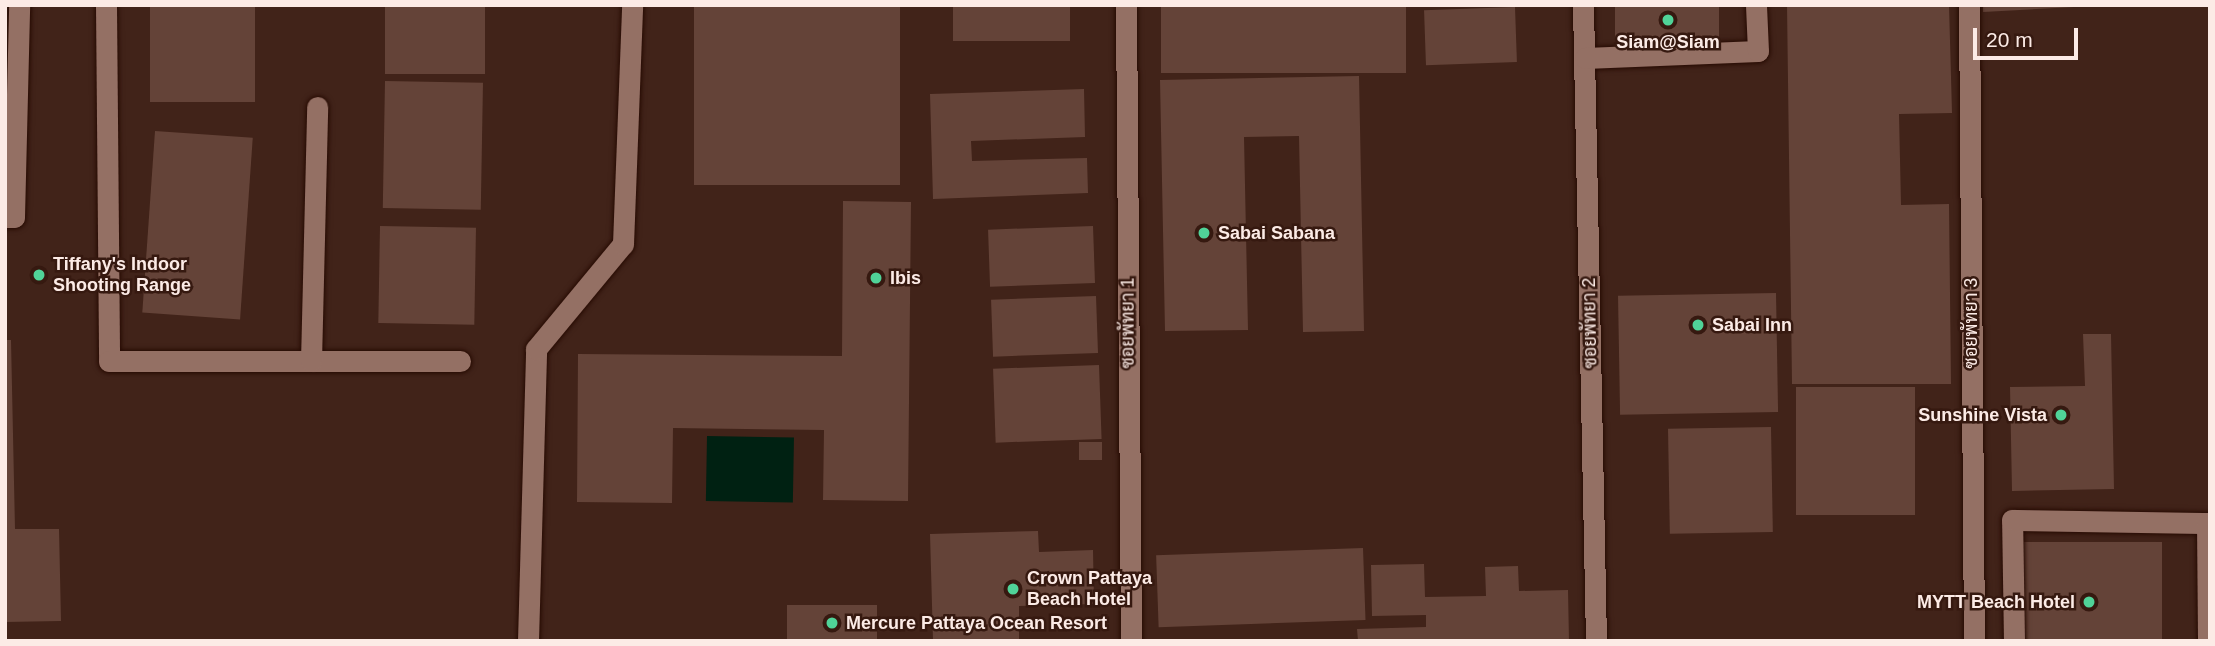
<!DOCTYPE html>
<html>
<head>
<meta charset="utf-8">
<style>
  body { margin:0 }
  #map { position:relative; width:2215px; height:646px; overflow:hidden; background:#412319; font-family:Arial,Sarabun,sans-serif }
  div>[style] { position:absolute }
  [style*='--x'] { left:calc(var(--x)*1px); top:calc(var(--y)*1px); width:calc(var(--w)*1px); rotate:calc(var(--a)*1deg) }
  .water>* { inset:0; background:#002112; transform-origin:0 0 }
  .building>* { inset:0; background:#644338; transform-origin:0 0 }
  .roads { filter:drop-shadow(0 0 2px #270b03) drop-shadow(0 0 2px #270b03) }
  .minor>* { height:21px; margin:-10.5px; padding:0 10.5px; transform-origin:10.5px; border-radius:10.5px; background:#947064 }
  .dots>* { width:19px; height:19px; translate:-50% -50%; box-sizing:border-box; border:4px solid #361910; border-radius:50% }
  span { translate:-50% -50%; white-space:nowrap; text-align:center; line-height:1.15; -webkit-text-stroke:5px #361910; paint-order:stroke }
  .poi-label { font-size:18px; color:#fcebe6; font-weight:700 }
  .left { translate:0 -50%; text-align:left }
  .right { translate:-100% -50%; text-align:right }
  .street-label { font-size:18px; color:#fcebe6 }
  .frame { position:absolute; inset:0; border:7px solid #fcebe6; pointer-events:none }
  .scale { position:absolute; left:1973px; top:28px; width:105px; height:32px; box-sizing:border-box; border:4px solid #fcebe6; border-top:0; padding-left:9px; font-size:21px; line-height:24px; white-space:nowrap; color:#fcebe6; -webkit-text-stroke:5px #361910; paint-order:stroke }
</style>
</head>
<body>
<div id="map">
  <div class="water">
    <i style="left:707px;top:436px;width:87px;height:65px;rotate:1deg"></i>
  </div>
  <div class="building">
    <i style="left:150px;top:5px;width:105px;height:97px"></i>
    <i style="left:385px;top:5px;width:100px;height:69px"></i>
    <i style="left:694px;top:5px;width:206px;height:180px"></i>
    <i style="left:953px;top:5px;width:117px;height:36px"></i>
    <i style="left:1161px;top:5px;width:245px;height:68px"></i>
    <i style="left:1615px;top:5px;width:104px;height:35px"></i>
    <i style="clip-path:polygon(1787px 5px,1949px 5px,1952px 113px,1899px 114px,1901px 205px,1949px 204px,1951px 384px,1792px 384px)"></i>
    <i style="clip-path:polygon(1983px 5px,2074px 5px,2074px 7px,1983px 12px)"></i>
    <i style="left:1515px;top:7px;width:55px;height:91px;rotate:88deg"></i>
    <i style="clip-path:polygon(1359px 76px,1364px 331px,1303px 332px,1299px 136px,1244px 137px,1248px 330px,1165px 331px,1160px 80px)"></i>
    <i style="left:385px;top:81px;width:98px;height:127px;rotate:1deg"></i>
    <i style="clip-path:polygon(1084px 89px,1085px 137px,971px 141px,972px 161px,1087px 158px,1088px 193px,933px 199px,930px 94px)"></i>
    <i style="left:155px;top:131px;width:98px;height:182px;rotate:4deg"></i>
    <i style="clip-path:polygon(843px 201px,911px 202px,908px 501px,823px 500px,824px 430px,673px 428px,672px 503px,577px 502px,578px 354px,842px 356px)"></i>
    <i style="left:380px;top:226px;width:96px;height:97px;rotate:1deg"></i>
    <i style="left:1093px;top:226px;width:57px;height:105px;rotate:88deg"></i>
    <i style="left:1776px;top:293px;width:119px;height:158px;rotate:89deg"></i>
    <i style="left:1096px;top:296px;width:57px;height:105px;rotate:88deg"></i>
    <i style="clip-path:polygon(2083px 334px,2111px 334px,2114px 489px,2012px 491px,2010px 387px,2085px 386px)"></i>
    <i style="clip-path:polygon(5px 340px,11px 340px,15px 529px,59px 529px,61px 621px,5px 622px)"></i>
    <i style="left:1099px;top:365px;width:74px;height:106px;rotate:88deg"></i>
    <i style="left:1915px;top:387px;width:128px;height:119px;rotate:90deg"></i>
    <i style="left:1771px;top:427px;width:105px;height:103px;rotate:89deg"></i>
    <i style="left:1102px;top:442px;width:18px;height:23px;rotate:90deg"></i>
    <i style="clip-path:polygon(1038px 531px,1039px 552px,1093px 550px,1094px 604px,1019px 606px,1019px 641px,933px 641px,930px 534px)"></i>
    <i style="left:2162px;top:542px;width:99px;height:146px;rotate:90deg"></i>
    <i style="left:1363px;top:548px;width:72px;height:207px;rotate:88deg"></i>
    <i style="clip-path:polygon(1424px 564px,1425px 597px,1486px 596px,1485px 567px,1518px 566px,1519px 591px,1568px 590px,1569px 641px,1358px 641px,1357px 629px,1426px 627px,1426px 615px,1372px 616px,1371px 565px)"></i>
    <i style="left:877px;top:605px;width:36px;height:90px;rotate:90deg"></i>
  </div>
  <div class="roads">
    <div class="minor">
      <i style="--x:106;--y:5;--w:356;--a:89.5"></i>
      <i style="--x:109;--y:361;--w:351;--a:0"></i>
      <i style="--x:1126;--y:5;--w:636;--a:89.55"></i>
      <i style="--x:1583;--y:5;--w:636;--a:88.83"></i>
      <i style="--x:1969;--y:5;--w:636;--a:89.55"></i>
      <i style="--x:1585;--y:58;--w:173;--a:-2.3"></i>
      <i style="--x:1758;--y:51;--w:46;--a:-92.5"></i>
      <i style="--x:5;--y:217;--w:9;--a:0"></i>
      <i style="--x:14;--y:217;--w:212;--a:-88.6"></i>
      <i style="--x:311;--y:361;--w:254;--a:-88.6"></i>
      <i style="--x:528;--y:641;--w:292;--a:-88.4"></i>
      <i style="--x:536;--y:349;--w:136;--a:-50.4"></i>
      <i style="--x:623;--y:244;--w:239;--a:-87.8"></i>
      <i style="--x:2014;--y:641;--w:121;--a:-90.9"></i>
      <i style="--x:2012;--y:520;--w:195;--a:0.9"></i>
      <i style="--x:2207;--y:523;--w:118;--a:89.5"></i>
    </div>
  </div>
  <div class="dots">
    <i style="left:1668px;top:20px;background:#50d398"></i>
    <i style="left:1204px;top:233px;background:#50d398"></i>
    <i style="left:39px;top:275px;background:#50d398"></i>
    <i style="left:876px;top:278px;background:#50d398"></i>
    <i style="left:1698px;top:325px;background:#50d398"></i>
    <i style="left:2061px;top:415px;background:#50d398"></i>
    <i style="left:1013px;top:589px;background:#50d398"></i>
    <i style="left:2089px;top:602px;background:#50d398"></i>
    <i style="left:832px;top:623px;background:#50d398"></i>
  </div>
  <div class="poi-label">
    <span style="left:1668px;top:42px">Siam@Siam</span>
    <span class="left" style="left:1218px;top:233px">Sabai Sabana</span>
    <span class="left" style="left:53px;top:275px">Tiffany's Indoor<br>Shooting Range</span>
    <span class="left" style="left:890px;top:278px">Ibis</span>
    <span class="left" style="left:1712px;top:325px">Sabai Inn</span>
    <span class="right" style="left:2047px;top:415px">Sunshine Vista</span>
    <span class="left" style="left:1027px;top:589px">Crown Pattaya<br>Beach Hotel</span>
    <span class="right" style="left:2075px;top:602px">MYTT Beach Hotel</span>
    <span class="left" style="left:846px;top:623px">Mercure Pattaya Ocean Resort</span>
  </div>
  <div class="street-label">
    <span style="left:1128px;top:323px;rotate:-90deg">ซอยพัทยา 1</span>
    <span style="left:1590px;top:323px;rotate:-91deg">ซอยพัทยา 2</span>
    <span style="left:1971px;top:323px;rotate:-90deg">ซอยพัทยา 3</span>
  </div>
  <div class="frame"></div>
  <div class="scale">20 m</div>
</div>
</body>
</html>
